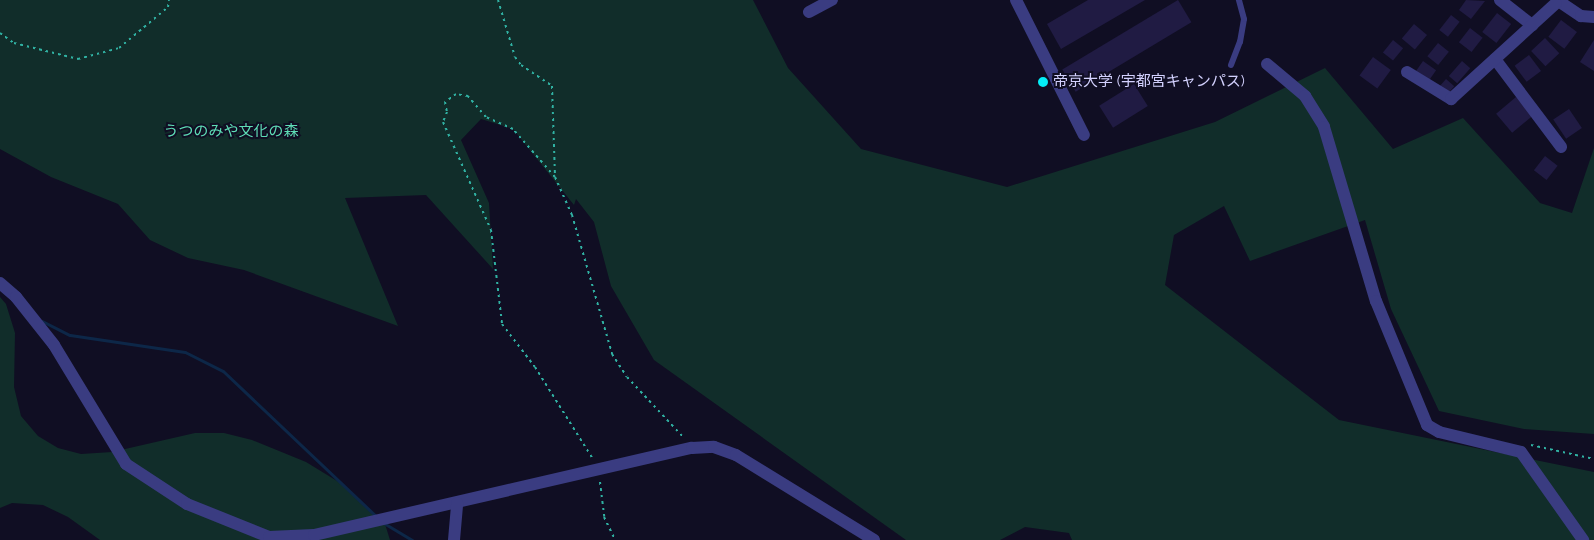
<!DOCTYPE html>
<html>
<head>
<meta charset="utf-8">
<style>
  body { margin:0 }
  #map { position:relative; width:1594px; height:540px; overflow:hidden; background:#100e23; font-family:Raleway,"Noto Sans JP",sans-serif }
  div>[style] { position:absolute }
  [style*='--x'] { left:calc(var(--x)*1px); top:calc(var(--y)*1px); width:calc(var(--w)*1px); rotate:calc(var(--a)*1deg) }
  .green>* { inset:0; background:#112d2a }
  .stream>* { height:3px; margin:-1.5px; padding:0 1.5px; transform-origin:1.5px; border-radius:1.5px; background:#0d2748 }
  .building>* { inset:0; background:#201b43; transform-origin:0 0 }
  .path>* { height:2px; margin-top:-1px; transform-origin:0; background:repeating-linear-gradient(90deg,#30b2a3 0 2.5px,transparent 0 6.5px) }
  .service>* { height:6px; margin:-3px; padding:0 3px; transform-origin:3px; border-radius:3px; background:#3a3c81 }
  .minor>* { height:12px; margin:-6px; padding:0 6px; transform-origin:6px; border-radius:6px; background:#3a3c81 }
  .tertiary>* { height:12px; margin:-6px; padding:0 6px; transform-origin:6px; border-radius:6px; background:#3a3c81 }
  .dots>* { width:14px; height:14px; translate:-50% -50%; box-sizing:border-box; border:2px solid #100e23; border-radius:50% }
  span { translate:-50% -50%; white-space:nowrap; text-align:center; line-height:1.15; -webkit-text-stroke:4px #100e23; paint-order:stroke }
  .poi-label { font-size:15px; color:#d3d1fe }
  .left { translate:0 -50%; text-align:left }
  .park-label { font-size:15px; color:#5eddb6 }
</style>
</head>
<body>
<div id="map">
  <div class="green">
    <i style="clip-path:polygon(0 0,753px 0,788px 68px,861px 149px,1007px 187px,1215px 122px,1325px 68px,1393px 149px,1463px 118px,1540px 203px,1572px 213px,1594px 148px,1594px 434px,1524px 429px,1439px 411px,1391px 309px,1365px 220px,1250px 261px,1224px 206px,1174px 235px,1165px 285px,1339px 420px,1594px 472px,1594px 540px,1072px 540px,1069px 533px,1025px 527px,1000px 540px,906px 540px,654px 360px,611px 286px,594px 222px,576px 199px,574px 205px,513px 129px,481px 119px,461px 140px,489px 203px,493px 269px,426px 195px,345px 198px,398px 326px,244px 270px,188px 258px,150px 240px,118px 204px,51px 177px,0 149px)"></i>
    <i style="clip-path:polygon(0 297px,6px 304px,15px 333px,14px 387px,21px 416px,38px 436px,58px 448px,81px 454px,112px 452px,195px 433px,224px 433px,252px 440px,306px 462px,342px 484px,385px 524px,390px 540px,100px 540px,68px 517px,43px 505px,12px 503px,0 508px)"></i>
  </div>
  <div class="stream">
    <i style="--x:42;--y:321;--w:31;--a:27"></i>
    <i style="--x:70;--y:335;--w:116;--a:8.4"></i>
    <i style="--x:185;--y:352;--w:42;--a:26.6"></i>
    <i style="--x:223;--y:371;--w:211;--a:43.5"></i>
    <i style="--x:382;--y:522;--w:35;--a:31"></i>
  </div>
  <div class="building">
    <i style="clip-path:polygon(1088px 0,1145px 0,1061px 49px,1047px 24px)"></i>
    <i style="left:1178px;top:0;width:26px;height:135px;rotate:59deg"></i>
    <i style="clip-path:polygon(1466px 0,1485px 1px,1471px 19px,1459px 10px)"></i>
    <i style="left:1497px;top:13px;width:18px;height:24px;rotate:38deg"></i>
    <i style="left:1451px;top:15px;width:11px;height:19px;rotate:38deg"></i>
    <i style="left:1561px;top:20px;width:20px;height:21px;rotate:37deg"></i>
    <i style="left:1414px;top:24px;width:17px;height:19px;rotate:40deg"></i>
    <i style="left:1470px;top:28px;width:16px;height:18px;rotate:38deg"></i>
    <i style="left:1545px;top:38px;width:21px;height:19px;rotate:47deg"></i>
    <i style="left:1393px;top:40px;width:13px;height:16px;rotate:39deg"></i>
    <i style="clip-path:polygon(1594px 40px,1594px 71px,1580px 62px)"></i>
    <i style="left:1438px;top:43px;width:14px;height:17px;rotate:39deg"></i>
    <i style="left:1529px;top:55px;width:20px;height:18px;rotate:53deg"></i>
    <i style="left:1373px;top:57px;width:22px;height:23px;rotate:36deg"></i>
    <i style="left:1423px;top:61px;width:16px;height:14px;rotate:35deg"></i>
    <i style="left:1462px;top:61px;width:11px;height:20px;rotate:41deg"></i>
    <i style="left:1446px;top:79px;width:11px;height:16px;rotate:41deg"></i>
    <i style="left:1134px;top:84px;width:26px;height:41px;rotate:58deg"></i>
    <i style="left:1516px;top:97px;width:25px;height:26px;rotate:50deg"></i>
    <i style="left:1569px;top:109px;width:23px;height:19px;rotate:56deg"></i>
    <i style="left:1545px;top:156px;width:16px;height:18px;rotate:38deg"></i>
  </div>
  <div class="path">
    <i style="--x:498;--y:0;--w:59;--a:73.4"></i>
    <i style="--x:515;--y:57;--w:10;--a:53"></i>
    <i style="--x:521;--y:65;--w:37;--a:34"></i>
    <i style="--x:552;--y:86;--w:91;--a:88.1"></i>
    <i style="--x:555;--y:177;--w:42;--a:65.9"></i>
    <i style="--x:572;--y:215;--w:145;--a:73.9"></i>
    <i style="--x:612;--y:354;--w:27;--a:57"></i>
    <i style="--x:627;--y:377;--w:83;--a:46.9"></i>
    <i style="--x:0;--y:33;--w:17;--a:36"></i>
    <i style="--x:14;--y:43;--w:66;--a:14"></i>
    <i style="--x:78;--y:59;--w:42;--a:-15"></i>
    <i style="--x:119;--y:48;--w:64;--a:-39.9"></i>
    <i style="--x:168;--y:7;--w:7;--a:-82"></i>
    <i style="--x:555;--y:177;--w:64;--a:-131.2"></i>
    <i style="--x:513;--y:129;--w:30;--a:-156"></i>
    <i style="--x:486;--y:117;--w:28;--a:-131"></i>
    <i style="--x:468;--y:96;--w:12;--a:-171"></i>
    <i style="--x:456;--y:94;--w:14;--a:144"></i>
    <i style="--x:445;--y:102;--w:10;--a:79"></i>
    <i style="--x:447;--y:112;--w:11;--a:112"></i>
    <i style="--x:443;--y:122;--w:118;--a:66"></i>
    <i style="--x:491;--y:230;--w:95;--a:83.3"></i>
    <i style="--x:502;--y:324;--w:54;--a:52.5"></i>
    <i style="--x:535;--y:367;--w:109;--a:57.8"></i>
    <i style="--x:1531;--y:445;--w:65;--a:12.5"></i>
    <i style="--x:600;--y:482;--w:35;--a:83"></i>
    <i style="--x:604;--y:517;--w:25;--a:64"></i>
  </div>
  <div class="service">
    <i style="--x:1231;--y:65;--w:25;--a:-69"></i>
    <i style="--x:1240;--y:42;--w:23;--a:-80"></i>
    <i style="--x:1244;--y:19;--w:20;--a:-105"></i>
  </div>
  <div class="minor">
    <i style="--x:1016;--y:0;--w:151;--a:63.3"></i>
    <i style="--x:1500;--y:0;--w:41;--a:38"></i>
    <i style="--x:1557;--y:0;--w:29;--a:34"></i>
    <i style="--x:1581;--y:16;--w:13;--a:4"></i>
    <i style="--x:1495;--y:59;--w:110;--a:53.1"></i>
    <i style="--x:1267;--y:64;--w:50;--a:40.1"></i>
    <i style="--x:1305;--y:96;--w:36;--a:58"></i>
    <i style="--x:1324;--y:127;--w:182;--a:73.4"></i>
    <i style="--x:1376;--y:301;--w:134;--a:67.6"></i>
    <i style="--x:1427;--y:425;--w:14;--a:30"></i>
    <i style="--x:1439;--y:432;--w:84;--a:13.7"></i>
    <i style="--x:1521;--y:452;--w:108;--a:54.8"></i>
    <i style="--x:1407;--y:72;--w:52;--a:31.5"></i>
    <i style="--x:1451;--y:99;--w:142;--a:-42.4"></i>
    <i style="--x:0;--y:283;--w:21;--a:41"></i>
    <i style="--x:16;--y:297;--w:61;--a:51.6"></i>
    <i style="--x:54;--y:345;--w:139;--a:58.8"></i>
    <i style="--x:126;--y:464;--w:73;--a:33.3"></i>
    <i style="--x:187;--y:504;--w:88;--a:21.9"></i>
    <i style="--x:269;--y:537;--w:45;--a:-2.5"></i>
    <i style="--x:314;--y:535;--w:388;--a:-13"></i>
    <i style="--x:692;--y:448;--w:22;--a:-3"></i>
    <i style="--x:714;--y:447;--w:23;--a:20"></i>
    <i style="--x:736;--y:455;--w:162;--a:31.6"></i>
    <i style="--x:454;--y:540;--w:37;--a:-85"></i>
  </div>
  <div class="tertiary">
    <i style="--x:809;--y:12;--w:26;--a:-28"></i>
  </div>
  <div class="dots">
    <i style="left:1043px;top:82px;background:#04edf7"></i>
  </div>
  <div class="poi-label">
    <span class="left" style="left:1053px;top:82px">帝京大学 (宇都宮キャンパス)</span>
  </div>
  <div class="park-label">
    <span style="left:231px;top:132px">うつのみや文化の森</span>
  </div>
</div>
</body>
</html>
